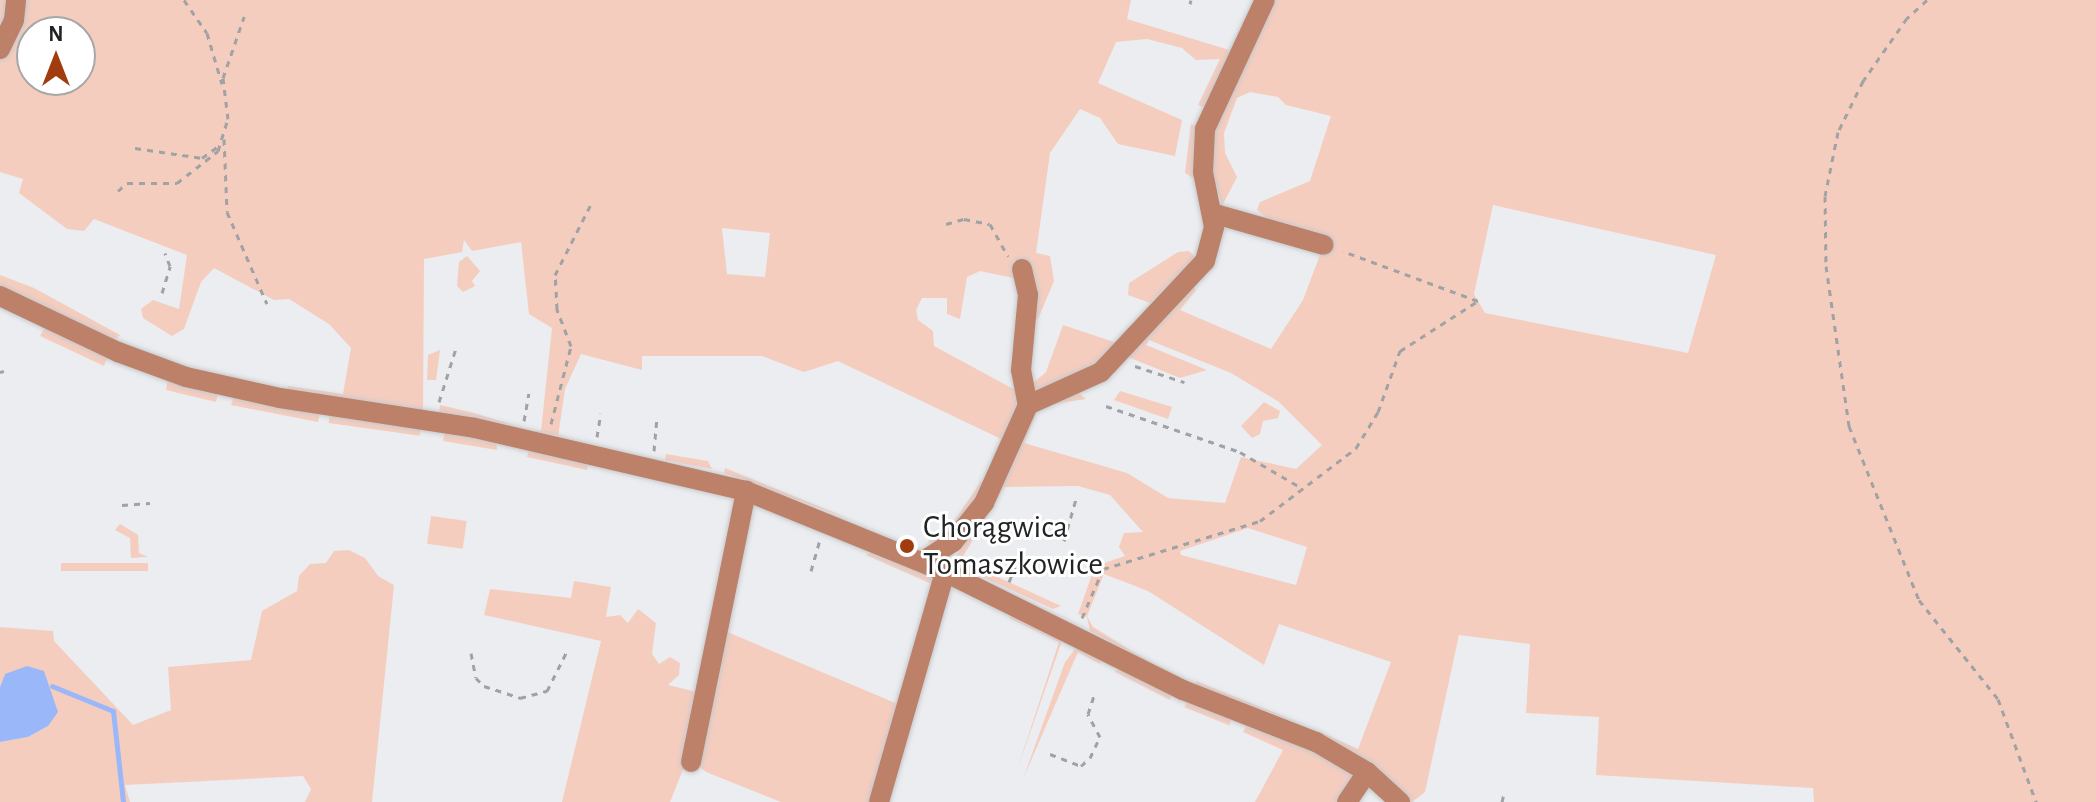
<!DOCTYPE html>
<html>
<head>
<meta charset="utf-8">
<style>
  body { margin:0 }
  #map { position:relative; width:2096px; height:802px; overflow:hidden; background:#ebedf0; font-family:"Alegreya Sans",sans-serif }
  div>[style] { position:absolute }
  [style*='--x'] { left:calc(var(--x)*1px); top:calc(var(--y)*1px); width:calc(var(--w)*1px); rotate:calc(var(--a)*1deg) }
  .green>* { inset:0; background:#f5cdbf; transform-origin:0 0 }
  .water>* { inset:0; background:#9ab7fa }
  .stream>* { height:5px; margin:-2.5px; padding:0 2.5px; transform-origin:2.5px; border-radius:2.5px; background:#9ab7fa }
  .path>* { height:3px; margin-top:-1.5px; transform-origin:0; background:repeating-linear-gradient(90deg,#a0a2a4 0 6px,transparent 0 12px) }
  .roads { filter:drop-shadow(0 0 2px #c7c9cb) drop-shadow(0 0 2px #c7c9cb) }
  .minor>* { height:20px; margin:-10px; padding:0 10px; transform-origin:10px; border-radius:10px; background:#bd8069 }
  .dots>* { width:22px; height:22px; translate:-50% -50%; box-sizing:border-box; border:4px solid #fff; border-radius:50% }
  span { translate:-50% -50%; white-space:nowrap; text-align:center; line-height:1.15; -webkit-text-stroke:6px #fff; paint-order:stroke }
  .poi-label { font-size:32px; color:#222324 }
  .left { translate:0 -50%; text-align:left }
  .north { position:absolute; left:16px; top:16px; width:80px; height:80px; box-sizing:border-box; background:#fff; border:2px solid #a7a7a7; border-radius:50%; rotate:0deg; font-size:22px; font-weight:700; line-height:32px; text-align:center; color:#222324 }
  .north::after { content:''; display:block; margin:auto; width:28px; height:36px; background:#a13c0e; clip-path:polygon(50% 0,100% 100%,50% 72%,0 100%) }
</style>
</head>
<body>
<div id="map">
  <div class="green">
    <i style="clip-path:polygon(evenodd,0 0,1131px 0,1127px 19px,1236px 52px,1205px 108px,1198px 105px,1220px 59px,1196px 60px,1182px 48px,1147px 39px,1116px 42px,1098px 83px,1182px 120px,1175px 156px,1118px 144px,1100px 118px,1080px 109px,1050px 153px,1036px 253px,1050px 256px,1054px 281px,1038px 319px,1030px 320px,1033px 282px,980px 271px,967px 277px,960px 319px,947px 314px,947px 298px,922px 298px,916px 310px,918px 320px,933px 331px,934px 346px,1019px 392px,1020px 403px,996px 460px,992px 459px,1001px 439px,838px 361px,804px 372px,762px 356px,642px 356px,642px 370px,581px 354px,565px 389px,559px 430px,559px 435px,569px 437px,525px 431px,541px 431px,552px 328px,529px 314px,521px 242px,472px 251px,464px 240px,462px 252px,424px 259px,423px 411px,288px 393px,288px 386px,343px 394px,351px 348px,329px 324px,289px 299px,274px 300px,214px 268px,201px 282px,184px 329px,172px 336px,143px 318px,141px 309px,153px 300px,179px 309px,187px 255px,94px 219px,84px 231px,67px 229px,19px 193px,23px 179px,0 172px,0 0,32px 32px,80px 32px,80px 80px,32px 80px,32px 32px,0 0,722px 228px,770px 233px,765px 277px,727px 274px,722px 228px)"></i>
    <i style="clip-path:polygon(evenodd,1273px 0,2096px 0,2096px 802px,1814px 802px,1813px 788px,1596px 775px,1599px 717px,1526px 713px,1530px 644px,1459px 635px,1425px 792px,1412px 802px,1377px 770px,1318px 731px,1358px 749px,1391px 662px,1279px 624px,1264px 665px,1148px 591px,1104px 574px,1087px 616px,1093px 627px,1164px 671px,1090px 631px,1087px 617px,1078px 614px,1095px 566px,1125px 556px,1119px 547px,1124px 533px,1143px 532px,1110px 495px,1078px 486px,1004px 487px,961px 560px,1061px 606px,1053px 609px,952px 563px,1000px 486px,1032px 410px,1060px 396px,1079px 393px,1086px 399px,1047px 405px,1037px 412px,1024px 443px,1127px 473px,1168px 498px,1225px 503px,1241px 457px,1296px 469px,1322px 445px,1279px 402px,1231px 373px,1149px 340px,1146px 345px,1207px 370px,1180px 378px,1128px 357px,1192px 286px,1196px 290px,1180px 310px,1271px 349px,1303px 300px,1326px 239px,1261px 220px,1265px 216px,1257px 210px,1260px 202px,1310px 181px,1331px 116px,1286px 105px,1278px 97px,1250px 92px,1237px 98px,1224px 133px,1225px 153px,1237px 177px,1222px 206px,1208px 155px,1210px 133px,1273px 0,1493px 205px,1716px 255px,1688px 353px,1485px 313px,1474px 294px,1493px 205px,1273px 0,1248px 528px,1307px 547px,1296px 585px,1181px 555px,1180px 551px,1248px 528px)"></i>
    <i style="clip-path:polygon(1191px 124px,1195px 126px,1198px 181px,1185px 173px)"></i>
    <i style="clip-path:polygon(1189px 251px,1195px 257px,1150px 303px,1128px 295px,1129px 283px,1178px 252px)"></i>
    <i style="clip-path:polygon(467px 256px,480px 271px,472px 281px,475px 286px,463px 292px,457px 286px,459px 262px)"></i>
    <i style="clip-path:polygon(0 275px,34px 288px,120px 335px,112px 343px,0 288px)"></i>
    <i style="clip-path:polygon(46px 325px,108px 356px,104px 366px,40px 336px)"></i>
    <i style="clip-path:polygon(1063px 325px,1117px 343px,1102px 365px,1038px 393px,1030px 386px,1046px 372px)"></i>
    <i style="clip-path:polygon(440px 350px,436px 380px,427px 380px,428px 355px)"></i>
    <i style="clip-path:polygon(168px 379px,218px 393px,216px 402px,166px 390px)"></i>
    <i style="clip-path:polygon(1120px 391px,1172px 407px,1168px 419px,1114px 400px)"></i>
    <i style="clip-path:polygon(234px 397px,320px 412px,318px 422px,231px 405px)"></i>
    <i style="clip-path:polygon(1264px 402px,1280px 411px,1278px 418px,1263px 421px,1260px 434px,1252px 438px,1241px 426px)"></i>
    <i style="clip-path:polygon(440px 405px,474px 413px,513px 425px,439px 413px)"></i>
    <i style="left:330px;top:413px;width:92px;height:10px;rotate:8deg"></i>
    <i style="clip-path:polygon(445px 429px,496px 439px,497px 450px,443px 441px)"></i>
    <i style="clip-path:polygon(530px 446px,588px 463px,587px 470px,527px 457px)"></i>
    <i style="clip-path:polygon(666px 454px,708px 461px,712px 469px,665px 460px)"></i>
    <i style="clip-path:polygon(725px 468px,855px 521px,724px 473px)"></i>
    <i style="clip-path:polygon(981px 481px,989px 484px,969px 514px,934px 547px,928px 541px,954px 522px)"></i>
    <i style="left:431px;top:516px;width:36px;height:28px;rotate:8deg"></i>
    <i style="clip-path:polygon(120px 524px,138px 535px,139px 553px,148px 557px,131px 558px,130px 538px,115px 530px)"></i>
    <i style="clip-path:polygon(349px 550px,365px 558px,378px 576px,394px 585px,372px 802px,305px 802px,311px 789px,303px 776px,125px 785px,130px 802px,0 802px,0 742px,28px 737px,48px 726px,5px 674px,0 687px,0 627px,53px 631px,54px 641px,133px 725px,171px 710px,168px 667px,251px 660px,262px 611px,297px 591px,299px 576px,310px 564px,326px 563px,334px 551px)"></i>
    <i style="clip-path:polygon(872px 551px,933px 575px,934px 585px,866px 555px)"></i>
    <i style="left:148px;top:563px;width:8px;height:87px;rotate:90deg"></i>
    <i style="clip-path:polygon(574px 581px,611px 587px,606px 617px,620px 615px,628px 623px,638px 609px,656px 623px,652px 654px,659px 664px,670px 657px,680px 663px,679px 675px,668px 685px,701px 693px,686px 762px,670px 802px,562px 802px,601px 641px,484px 615px,490px 589px,571px 598px)"></i>
    <i style="clip-path:polygon(1012px 615px,1064px 635px,1015px 776px,1059px 642px,1009px 618px)"></i>
    <i style="clip-path:polygon(725px 631px,900px 705px,875px 802px,781px 802px,706px 772px,694px 762px)"></i>
    <i style="clip-path:polygon(1080px 643px,1102px 655px,1100px 664px,1078px 652px,1023px 779px,1065px 662px)"></i>
    <i style="clip-path:polygon(1121px 664px,1172px 692px,1170px 700px,1115px 672px)"></i>
    <i style="clip-path:polygon(1196px 681px,1305px 725px,1196px 685px)"></i>
    <i style="left:1188px;top:699px;width:48px;height:9px;rotate:22deg"></i>
    <i style="clip-path:polygon(1248px 723px,1306px 745px,1354px 772px,1342px 802px,1255px 802px,1283px 750px,1243px 732px)"></i>
  </div>
  <div class="water">
    <i style="clip-path:polygon(27px 666px,44px 671px,58px 712px,48px 726px,28px 737px,0 742px,0 687px,5px 674px)"></i>
  </div>
  <div class="stream">
    <i style="--x:52;--y:686;--w:66;--a:22.3"></i>
    <i style="--x:113;--y:711;--w:92;--a:83.7"></i>
  </div>
  <div class="path">
    <i style="--x:184;--y:0;--w:40;--a:55.1"></i>
    <i style="--x:207;--y:33;--w:53;--a:73.6"></i>
    <i style="--x:1927;--y:0;--w:27;--a:138"></i>
    <i style="--x:1907;--y:18;--w:77;--a:124.9"></i>
    <i style="--x:1863;--y:81;--w:57;--a:116.1"></i>
    <i style="--x:1838;--y:132;--w:65;--a:101.5"></i>
    <i style="--x:1825;--y:196;--w:70;--a:89.2"></i>
    <i style="--x:1826;--y:266;--w:162;--a:81.8"></i>
    <i style="--x:1849;--y:426;--w:188;--a:68.1"></i>
    <i style="--x:1919;--y:600;--w:127;--a:51.4"></i>
    <i style="--x:1998;--y:699;--w:110;--a:69.7"></i>
    <i style="--x:1190;--y:4;--w:4;--a:-76"></i>
    <i style="--x:224;--y:139;--w:73;--a:87.6"></i>
    <i style="--x:227;--y:212;--w:100;--a:66.5"></i>
    <i style="--x:135;--y:148;--w:68;--a:8.5"></i>
    <i style="--x:202;--y:158;--w:22;--a:-36"></i>
    <i style="--x:118;--y:191;--w:12;--a:-42"></i>
    <i style="--x:127;--y:183;--w:50;--a:0"></i>
    <i style="--x:177;--y:183;--w:52;--a:-38"></i>
    <i style="--x:218;--y:151;--w:34;--a:-73"></i>
    <i style="--x:228;--y:119;--w:41;--a:-97"></i>
    <i style="--x:223;--y:78;--w:65;--a:-71"></i>
    <i style="--x:946;--y:224;--w:19;--a:-16"></i>
    <i style="--x:964;--y:219;--w:26;--a:11"></i>
    <i style="--x:990;--y:224;--w:37;--a:61"></i>
    <i style="--x:162;--y:293;--w:28;--a:-73"></i>
    <i style="--x:170;--y:266;--w:14;--a:-111"></i>
    <i style="--x:1135;--y:366;--w:52;--a:18.1"></i>
    <i style="--x:0;--y:372;--w:4;--a:-14"></i>
    <i style="--x:439;--y:402;--w:57;--a:-72.5"></i>
    <i style="--x:1106;--y:406;--w:142;--a:18.9"></i>
    <i style="--x:1240;--y:452;--w:69;--a:30.3"></i>
    <i style="--x:524;--y:421;--w:28;--a:-80"></i>
    <i style="--x:551;--y:424;--w:81;--a:-75.6"></i>
    <i style="--x:571;--y:346;--w:40;--a:-111"></i>
    <i style="--x:557;--y:309;--w:34;--a:-93"></i>
    <i style="--x:555;--y:275;--w:84;--a:-63.1"></i>
    <i style="--x:597;--y:437;--w:24;--a:-81"></i>
    <i style="--x:654;--y:451;--w:35;--a:-85"></i>
    <i style="--x:122;--y:505;--w:28;--a:-4"></i>
    <i style="--x:1064;--y:541;--w:44;--a:-74.1"></i>
    <i style="--x:811;--y:571;--w:32;--a:-74"></i>
    <i style="--x:1009;--y:582;--w:16;--a:-68"></i>
    <i style="--x:1082;--y:618;--w:53;--a:-66.8"></i>
    <i style="--x:1103;--y:569;--w:164;--a:-17"></i>
    <i style="--x:1260;--y:521;--w:121;--a:-37.2"></i>
    <i style="--x:1356;--y:448;--w:42;--a:-58.6"></i>
    <i style="--x:1378;--y:412;--w:65;--a:-70.2"></i>
    <i style="--x:1400;--y:351;--w:93;--a:-32.7"></i>
    <i style="--x:1478;--y:301;--w:144;--a:-159.7"></i>
    <i style="--x:471;--y:653;--w:25;--a:79"></i>
    <i style="--x:476;--y:678;--w:11;--a:45"></i>
    <i style="--x:484;--y:686;--w:38;--a:18"></i>
    <i style="--x:520;--y:698;--w:28;--a:-15"></i>
    <i style="--x:547;--y:691;--w:45;--a:-63.4"></i>
    <i style="--x:1050;--y:754;--w:33;--a:21"></i>
    <i style="--x:1081;--y:766;--w:12;--a:-42"></i>
    <i style="--x:1090;--y:758;--w:23;--a:-65"></i>
    <i style="--x:1100;--y:737;--w:26;--a:-118"></i>
    <i style="--x:1088;--y:714;--w:19;--a:-72"></i>
    <i style="--x:1502;--y:802;--w:9;--a:-77"></i>
  </div>
  <div class="roads">
    <div class="minor">
      <i style="--x:0;--y:49;--w:32;--a:-64"></i>
      <i style="--x:14;--y:20;--w:20;--a:-84"></i>
      <i style="--x:1212;--y:213;--w:116;--a:15.9"></i>
      <i style="--x:1022;--y:269;--w:27;--a:77"></i>
      <i style="--x:1028;--y:295;--w:75;--a:95.3"></i>
      <i style="--x:1021;--y:370;--w:36;--a:79"></i>
      <i style="--x:0;--y:296;--w:131;--a:25.4"></i>
      <i style="--x:118;--y:352;--w:72;--a:20.2"></i>
      <i style="--x:186;--y:377;--w:96;--a:12.6"></i>
      <i style="--x:280;--y:398;--w:197;--a:8.7"></i>
      <i style="--x:475;--y:428;--w:278;--a:13.1"></i>
      <i style="--x:746;--y:491;--w:215;--a:22.1"></i>
      <i style="--x:945;--y:572;--w:266;--a:26.4"></i>
      <i style="--x:1183;--y:690;--w:143;--a:21.4"></i>
      <i style="--x:1316;--y:742;--w:59;--a:30.5"></i>
      <i style="--x:1367;--y:772;--w:45;--a:42.3"></i>
      <i style="--x:922;--y:562;--w:37;--a:-33"></i>
      <i style="--x:953;--y:542;--w:50;--a:-51.5"></i>
      <i style="--x:984;--y:503;--w:107;--a:-65.8"></i>
      <i style="--x:1028;--y:405;--w:80;--a:-24.3"></i>
      <i style="--x:1101;--y:372;--w:152;--a:-46.9"></i>
      <i style="--x:1205;--y:261;--w:35;--a:-75"></i>
      <i style="--x:1214;--y:227;--w:56;--a:-101.3"></i>
      <i style="--x:1203;--y:172;--w:43;--a:-87.3"></i>
      <i style="--x:1205;--y:129;--w:142;--a:-65.1"></i>
      <i style="--x:691;--y:762;--w:277;--a:-78.5"></i>
      <i style="--x:879;--y:802;--w:239;--a:-74"></i>
      <i style="--x:1347;--y:802;--w:36;--a:-56"></i>
    </div>
  </div>
  <div class="dots">
    <i style="left:907px;top:546px;background:#a13c0e"></i>
  </div>
  <div class="poi-label">
    <span class="left" style="left:923px;top:546px">Chorągwica<br>Tomaszkowice</span>
  </div>
  <div class="north">N</div>
</div>
</body>
</html>
